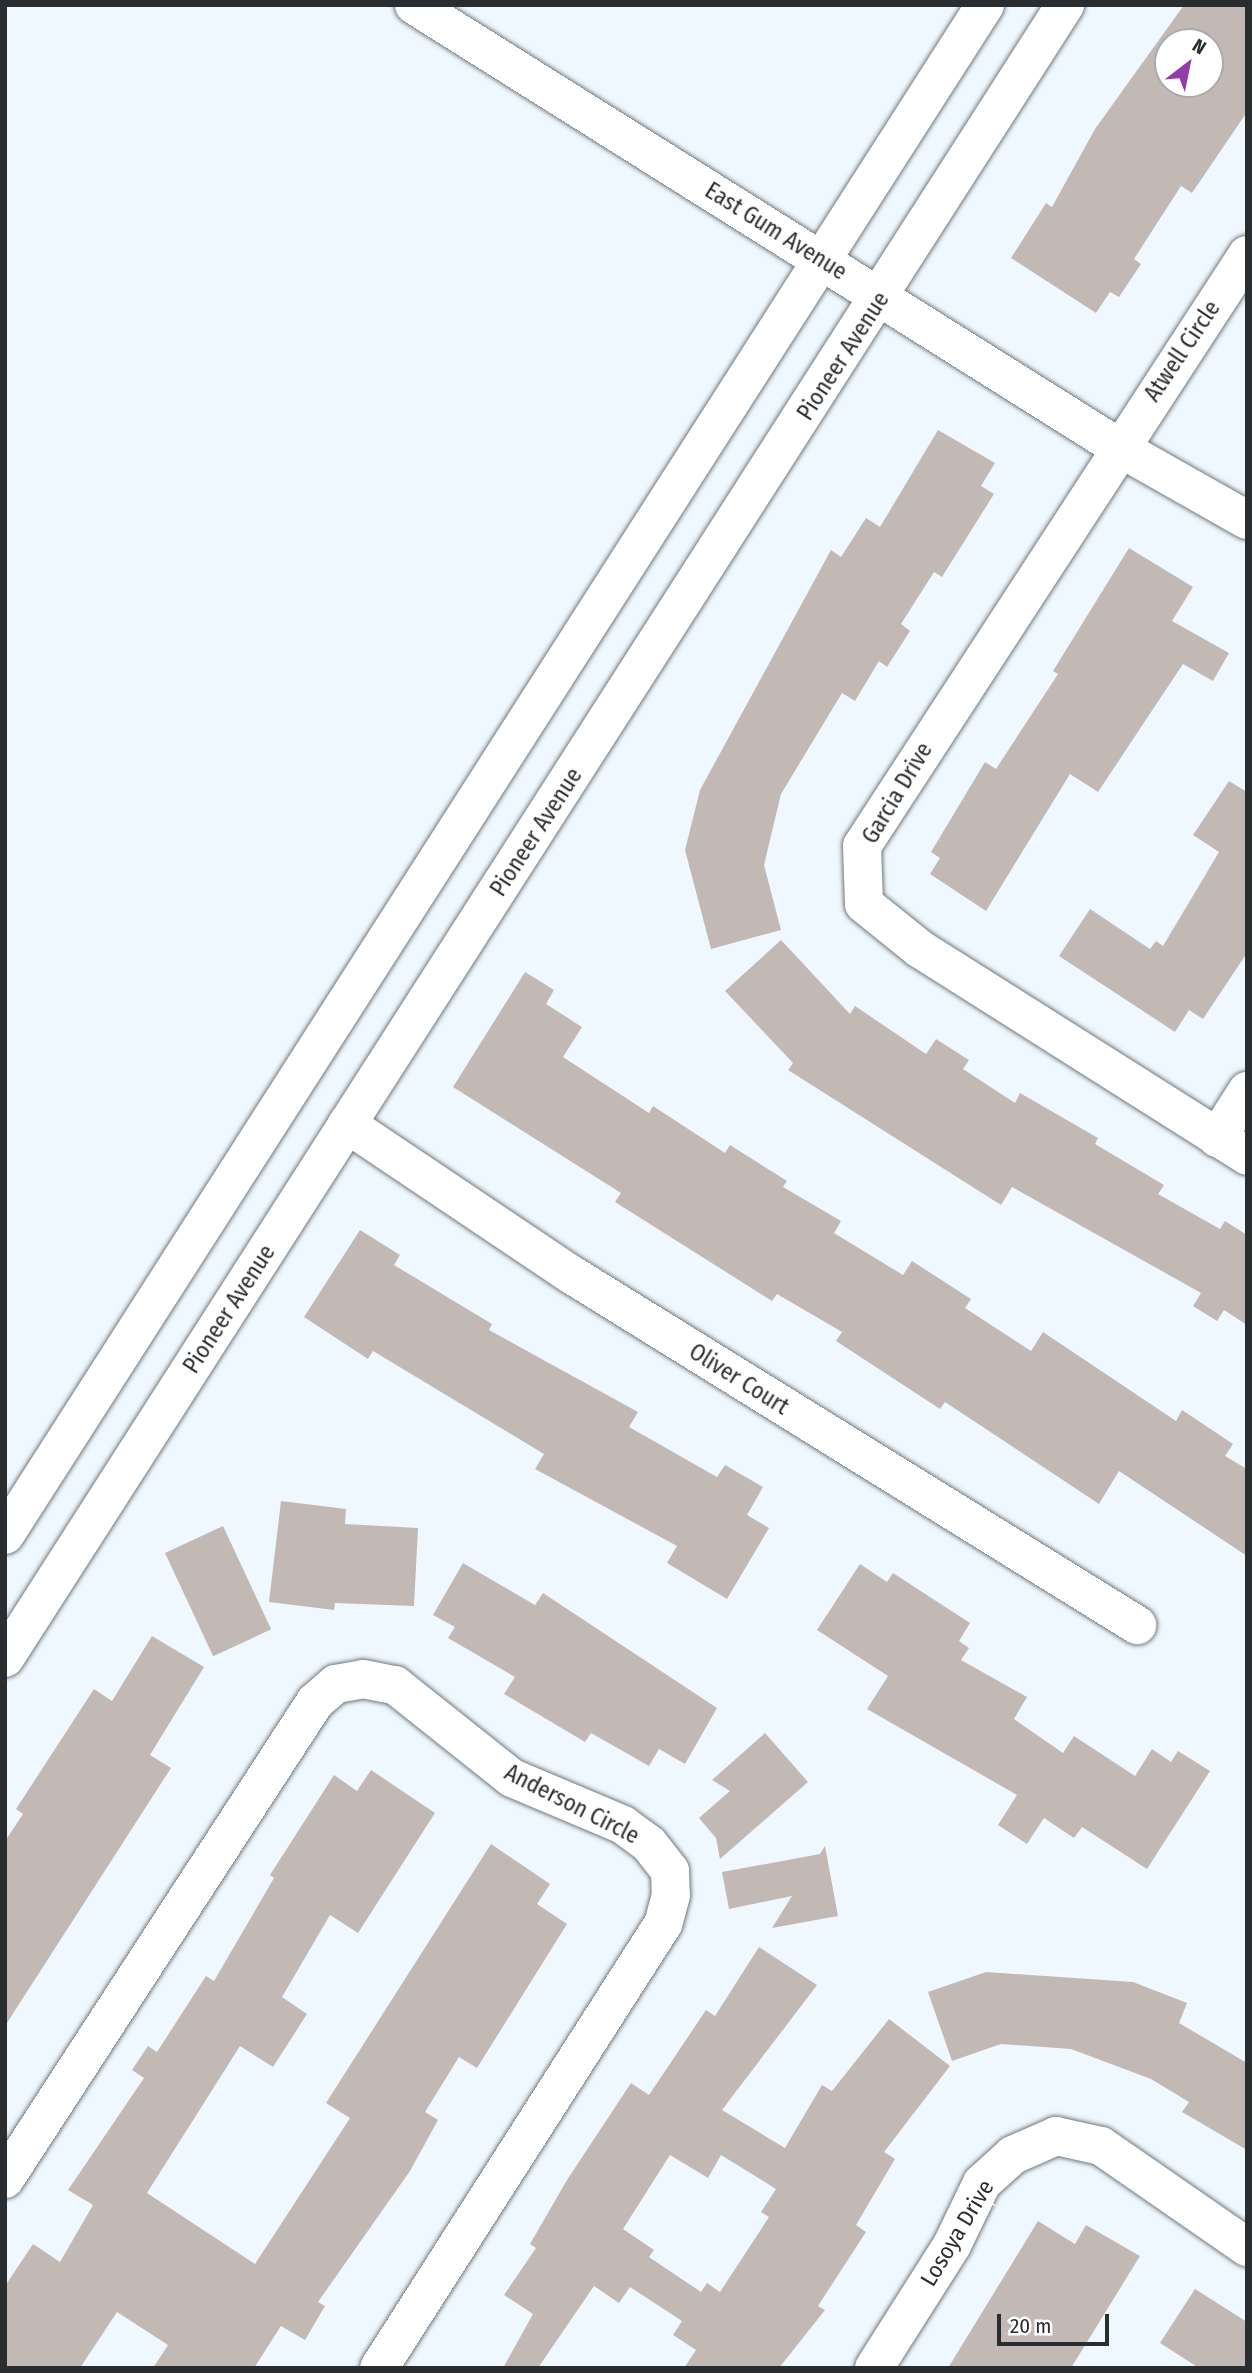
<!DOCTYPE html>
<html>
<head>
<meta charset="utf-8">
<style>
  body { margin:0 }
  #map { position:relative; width:1252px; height:2373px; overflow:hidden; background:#eff8ff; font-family:"Fira Sans Condensed",sans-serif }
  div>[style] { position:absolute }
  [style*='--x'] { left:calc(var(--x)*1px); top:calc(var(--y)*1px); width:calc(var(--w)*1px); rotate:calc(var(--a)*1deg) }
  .building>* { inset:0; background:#c3b9b4; transform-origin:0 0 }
  .roads { filter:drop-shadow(0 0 2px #71797f) drop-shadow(0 0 2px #71797f) }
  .minor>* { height:38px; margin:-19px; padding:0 19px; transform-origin:19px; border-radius:19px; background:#fff }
  .major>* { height:38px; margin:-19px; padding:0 19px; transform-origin:19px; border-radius:19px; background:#fff }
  span { translate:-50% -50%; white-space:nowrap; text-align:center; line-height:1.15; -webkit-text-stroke:7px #fff; paint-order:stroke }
  .street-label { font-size:23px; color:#2a2d30 }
  .frame { position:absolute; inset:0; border:7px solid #2a2d30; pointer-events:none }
  .north { position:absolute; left:1154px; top:28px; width:70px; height:70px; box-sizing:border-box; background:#fff; border:2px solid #aaabac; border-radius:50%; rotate:32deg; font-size:19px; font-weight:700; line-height:28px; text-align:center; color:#2a2d30 }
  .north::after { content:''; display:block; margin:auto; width:24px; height:32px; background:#913caa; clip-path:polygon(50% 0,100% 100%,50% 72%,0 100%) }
  .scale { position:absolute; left:997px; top:2314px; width:112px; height:32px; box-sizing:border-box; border:4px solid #2a2d30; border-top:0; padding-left:9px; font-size:21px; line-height:24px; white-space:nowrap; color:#2a2d30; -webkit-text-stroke:5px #fff; paint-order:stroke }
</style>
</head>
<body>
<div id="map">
  <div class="building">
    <i style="clip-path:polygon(evenodd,1184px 5px,1247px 5px,1247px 112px,1192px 193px,1181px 186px,1134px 259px,1141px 264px,1119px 297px,1110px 292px,1096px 313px,1011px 258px,1046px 203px,1052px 207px,1095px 129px,1184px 5px,1168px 42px,1210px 42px,1210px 84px,1168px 84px,1168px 42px)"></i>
    <i style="clip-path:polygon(938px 430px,995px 463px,981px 486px,994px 494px,942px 577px,934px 572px,901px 624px,910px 631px,887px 667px,879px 661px,855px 701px,842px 693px,781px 794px,764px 865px,781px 930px,711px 949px,685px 850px,700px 790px,831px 550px,841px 557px,866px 518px,880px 527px)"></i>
    <i style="clip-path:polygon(1129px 548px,1193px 587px,1172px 621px,1229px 653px,1213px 681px,1183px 664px,1098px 792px,1070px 774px,986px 911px,930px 874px,940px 858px,931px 852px,985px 762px,996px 769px,1058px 674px,1053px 671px)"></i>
    <i style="clip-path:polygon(1229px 781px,1247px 792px,1247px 953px,1203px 1019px,1189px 1010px,1175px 1032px,1059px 956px,1090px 909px,1150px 949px,1156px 941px,1163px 946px,1219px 852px,1193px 835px)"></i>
    <i style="clip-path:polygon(781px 940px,850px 1014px,855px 1006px,926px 1054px,936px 1039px,969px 1060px,963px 1069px,1015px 1103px,1020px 1093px,1098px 1138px,1095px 1144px,1164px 1185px,1158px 1194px,1220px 1229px,1225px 1221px,1247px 1235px,1247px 1325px,1224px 1310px,1217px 1321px,1193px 1306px,1201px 1293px,1012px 1187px,1001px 1205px,788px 1070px,793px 1063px,725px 991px)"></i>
    <i style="clip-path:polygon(525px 972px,554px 990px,546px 1004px,582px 1027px,563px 1057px,649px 1113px,653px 1106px,725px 1153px,730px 1145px,787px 1181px,783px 1187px,841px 1221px,834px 1233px,903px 1275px,912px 1261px,971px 1299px,965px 1308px,1031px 1351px,1043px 1332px,1176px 1421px,1182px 1410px,1233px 1444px,1225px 1456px,1247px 1469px,1247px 1556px,1119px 1471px,1099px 1504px,945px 1402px,940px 1409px,836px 1341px,842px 1332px,777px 1294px,772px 1301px,615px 1202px,621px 1193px,453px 1087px)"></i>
    <i style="clip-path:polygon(360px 1230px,400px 1255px,394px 1265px,492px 1324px,489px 1330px,638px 1412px,629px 1427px,717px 1477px,725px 1465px,763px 1487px,747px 1515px,769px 1528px,727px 1599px,667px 1563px,677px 1546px,535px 1469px,544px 1454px,373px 1351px,368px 1359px,304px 1317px)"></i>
    <i style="clip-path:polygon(281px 1501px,346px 1509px,345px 1524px,418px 1528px,414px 1606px,335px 1603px,334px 1610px,269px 1602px)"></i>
    <i style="left:223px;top:1526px;width:114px;height:64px;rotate:65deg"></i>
    <i style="clip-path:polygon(463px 1563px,535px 1605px,543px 1593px,717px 1708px,685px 1764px,659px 1749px,649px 1766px,591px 1733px,585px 1742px,504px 1694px,515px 1677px,448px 1638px,455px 1627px,433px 1615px)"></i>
    <i style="clip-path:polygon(860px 1564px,887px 1582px,893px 1573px,970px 1623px,959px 1641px,969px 1648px,961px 1660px,1027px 1697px,1014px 1719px,1063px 1753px,1074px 1736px,1135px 1776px,1152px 1749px,1171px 1762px,1178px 1751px,1210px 1771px,1147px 1869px,1082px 1827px,1074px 1838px,1044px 1818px,1027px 1844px,998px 1825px,1017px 1795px,867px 1709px,888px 1676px,817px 1630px)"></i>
    <i style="clip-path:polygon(152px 1636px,204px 1667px,150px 1755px,171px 1768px,5px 2026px,5px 1841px,23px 1814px,16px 1809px,94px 1689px,112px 1701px)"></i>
    <i style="clip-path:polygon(765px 1733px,808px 1782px,720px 1859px,716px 1838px,699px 1818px,730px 1791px,712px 1780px)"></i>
    <i style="clip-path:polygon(371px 1770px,435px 1813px,358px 1933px,330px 1915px,282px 1997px,307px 2014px,273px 2067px,240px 2046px,147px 2193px,255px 2264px,350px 2118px,326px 2103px,491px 1844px,550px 1884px,537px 1904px,567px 1924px,477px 2068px,459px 2057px,425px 2112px,438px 2120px,410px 2171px,318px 2302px,325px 2306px,305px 2340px,281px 2326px,254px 2368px,153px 2368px,168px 2345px,117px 2312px,80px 2368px,5px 2368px,5px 2286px,33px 2244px,60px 2262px,93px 2205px,68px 2190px,144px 2078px,132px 2070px,148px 2046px,157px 2052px,206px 1976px,214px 1981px,274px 1878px,270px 1875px,334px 1775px,357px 1791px)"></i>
    <i style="clip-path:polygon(825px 1846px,838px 1916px,772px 1928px,792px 1896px,729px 1909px,722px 1872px,820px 1854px)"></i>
    <i style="clip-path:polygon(evenodd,759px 1947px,817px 1985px,722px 2110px,785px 2148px,822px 2085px,832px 2091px,889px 2019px,950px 2066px,884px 2152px,895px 2159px,856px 2225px,866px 2232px,818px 2306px,825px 2310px,779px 2368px,684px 2368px,696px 2350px,673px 2335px,682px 2321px,630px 2287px,619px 2303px,594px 2286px,538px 2368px,503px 2368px,533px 2314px,504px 2295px,536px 2248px,530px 2244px,567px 2180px,631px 2083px,649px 2095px,706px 2010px,715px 2016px,759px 1947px,670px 2155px,708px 2178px,721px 2155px,776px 2189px,761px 2212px,769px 2217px,720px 2292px,707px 2283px,701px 2292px,649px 2257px,654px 2250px,623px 2229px,670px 2155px)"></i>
    <i style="clip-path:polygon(986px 1972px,1133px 1982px,1187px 2003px,1179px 2023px,1247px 2063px,1247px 2150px,1182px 2112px,1189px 2102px,1151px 2079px,1071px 2049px,1001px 2044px,952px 2061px,928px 1992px)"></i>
    <i style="clip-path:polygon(1038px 2221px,1075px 2244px,1086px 2225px,1140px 2256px,1071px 2368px,948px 2368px)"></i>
    <i style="clip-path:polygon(1195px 2289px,1247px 2322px,1247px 2368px,1199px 2368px,1160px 2343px)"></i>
  </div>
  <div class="roads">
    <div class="minor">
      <i style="--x:414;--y:5;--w:831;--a:32.12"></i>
      <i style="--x:1118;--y:447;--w:148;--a:29.5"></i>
      <i style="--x:1247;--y:255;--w:705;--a:123.08"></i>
      <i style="--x:862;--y:846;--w:58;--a:88"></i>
      <i style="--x:864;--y:904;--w:72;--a:38.8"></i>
      <i style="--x:920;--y:949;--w:387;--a:32.3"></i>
      <i style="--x:347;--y:1124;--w:271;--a:33.9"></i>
      <i style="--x:572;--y:1275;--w:665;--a:31.78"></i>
      <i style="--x:1217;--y:1138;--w:56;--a:-57.4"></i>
      <i style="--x:5;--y:2179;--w:569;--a:-56.98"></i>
      <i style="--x:315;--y:1702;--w:28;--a:-41"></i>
      <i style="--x:336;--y:1684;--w:27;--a:-10"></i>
      <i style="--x:363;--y:1679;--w:33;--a:11"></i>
      <i style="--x:395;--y:1685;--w:149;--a:38.5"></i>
      <i style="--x:512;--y:1778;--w:121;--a:22.9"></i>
      <i style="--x:623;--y:1825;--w:32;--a:36"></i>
      <i style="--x:649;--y:1844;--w:34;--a:52"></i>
      <i style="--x:670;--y:1871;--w:24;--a:88"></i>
      <i style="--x:671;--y:1895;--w:30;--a:105"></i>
      <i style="--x:663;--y:1924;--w:527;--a:122.6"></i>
      <i style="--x:874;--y:2368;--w:146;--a:-57.6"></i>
      <i style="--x:952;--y:2245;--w:69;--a:-64.2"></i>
      <i style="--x:982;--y:2183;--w:42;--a:-42.1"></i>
      <i style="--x:1013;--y:2155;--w:47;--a:-23.8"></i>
      <i style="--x:1056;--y:2136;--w:46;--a:12.5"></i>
      <i style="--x:1101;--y:2146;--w:178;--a:34.7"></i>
    </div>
    <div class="major">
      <i style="--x:5;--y:1535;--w:1817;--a:-57.36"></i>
      <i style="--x:5;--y:1658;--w:1964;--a:-57.33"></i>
    </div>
  </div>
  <div class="street-label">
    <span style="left:776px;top:231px;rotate:32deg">East Gum Avenue</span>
    <span style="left:1182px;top:351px;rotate:-56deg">Atwell Circle</span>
    <span style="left:843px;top:356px;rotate:-57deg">Pioneer Avenue</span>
    <span style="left:897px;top:793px;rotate:-59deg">Garcia Drive</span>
    <span style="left:536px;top:832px;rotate:-57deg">Pioneer Avenue</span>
    <span style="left:229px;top:1309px;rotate:-57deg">Pioneer Avenue</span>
    <span style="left:739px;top:1379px;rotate:32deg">Oliver Court</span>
    <span style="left:572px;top:1804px;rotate:27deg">Anderson Circle</span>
    <span style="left:957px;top:2233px;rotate:-59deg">Losoya Drive</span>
  </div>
  <div class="frame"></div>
  <div class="north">N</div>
  <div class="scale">20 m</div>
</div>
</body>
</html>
